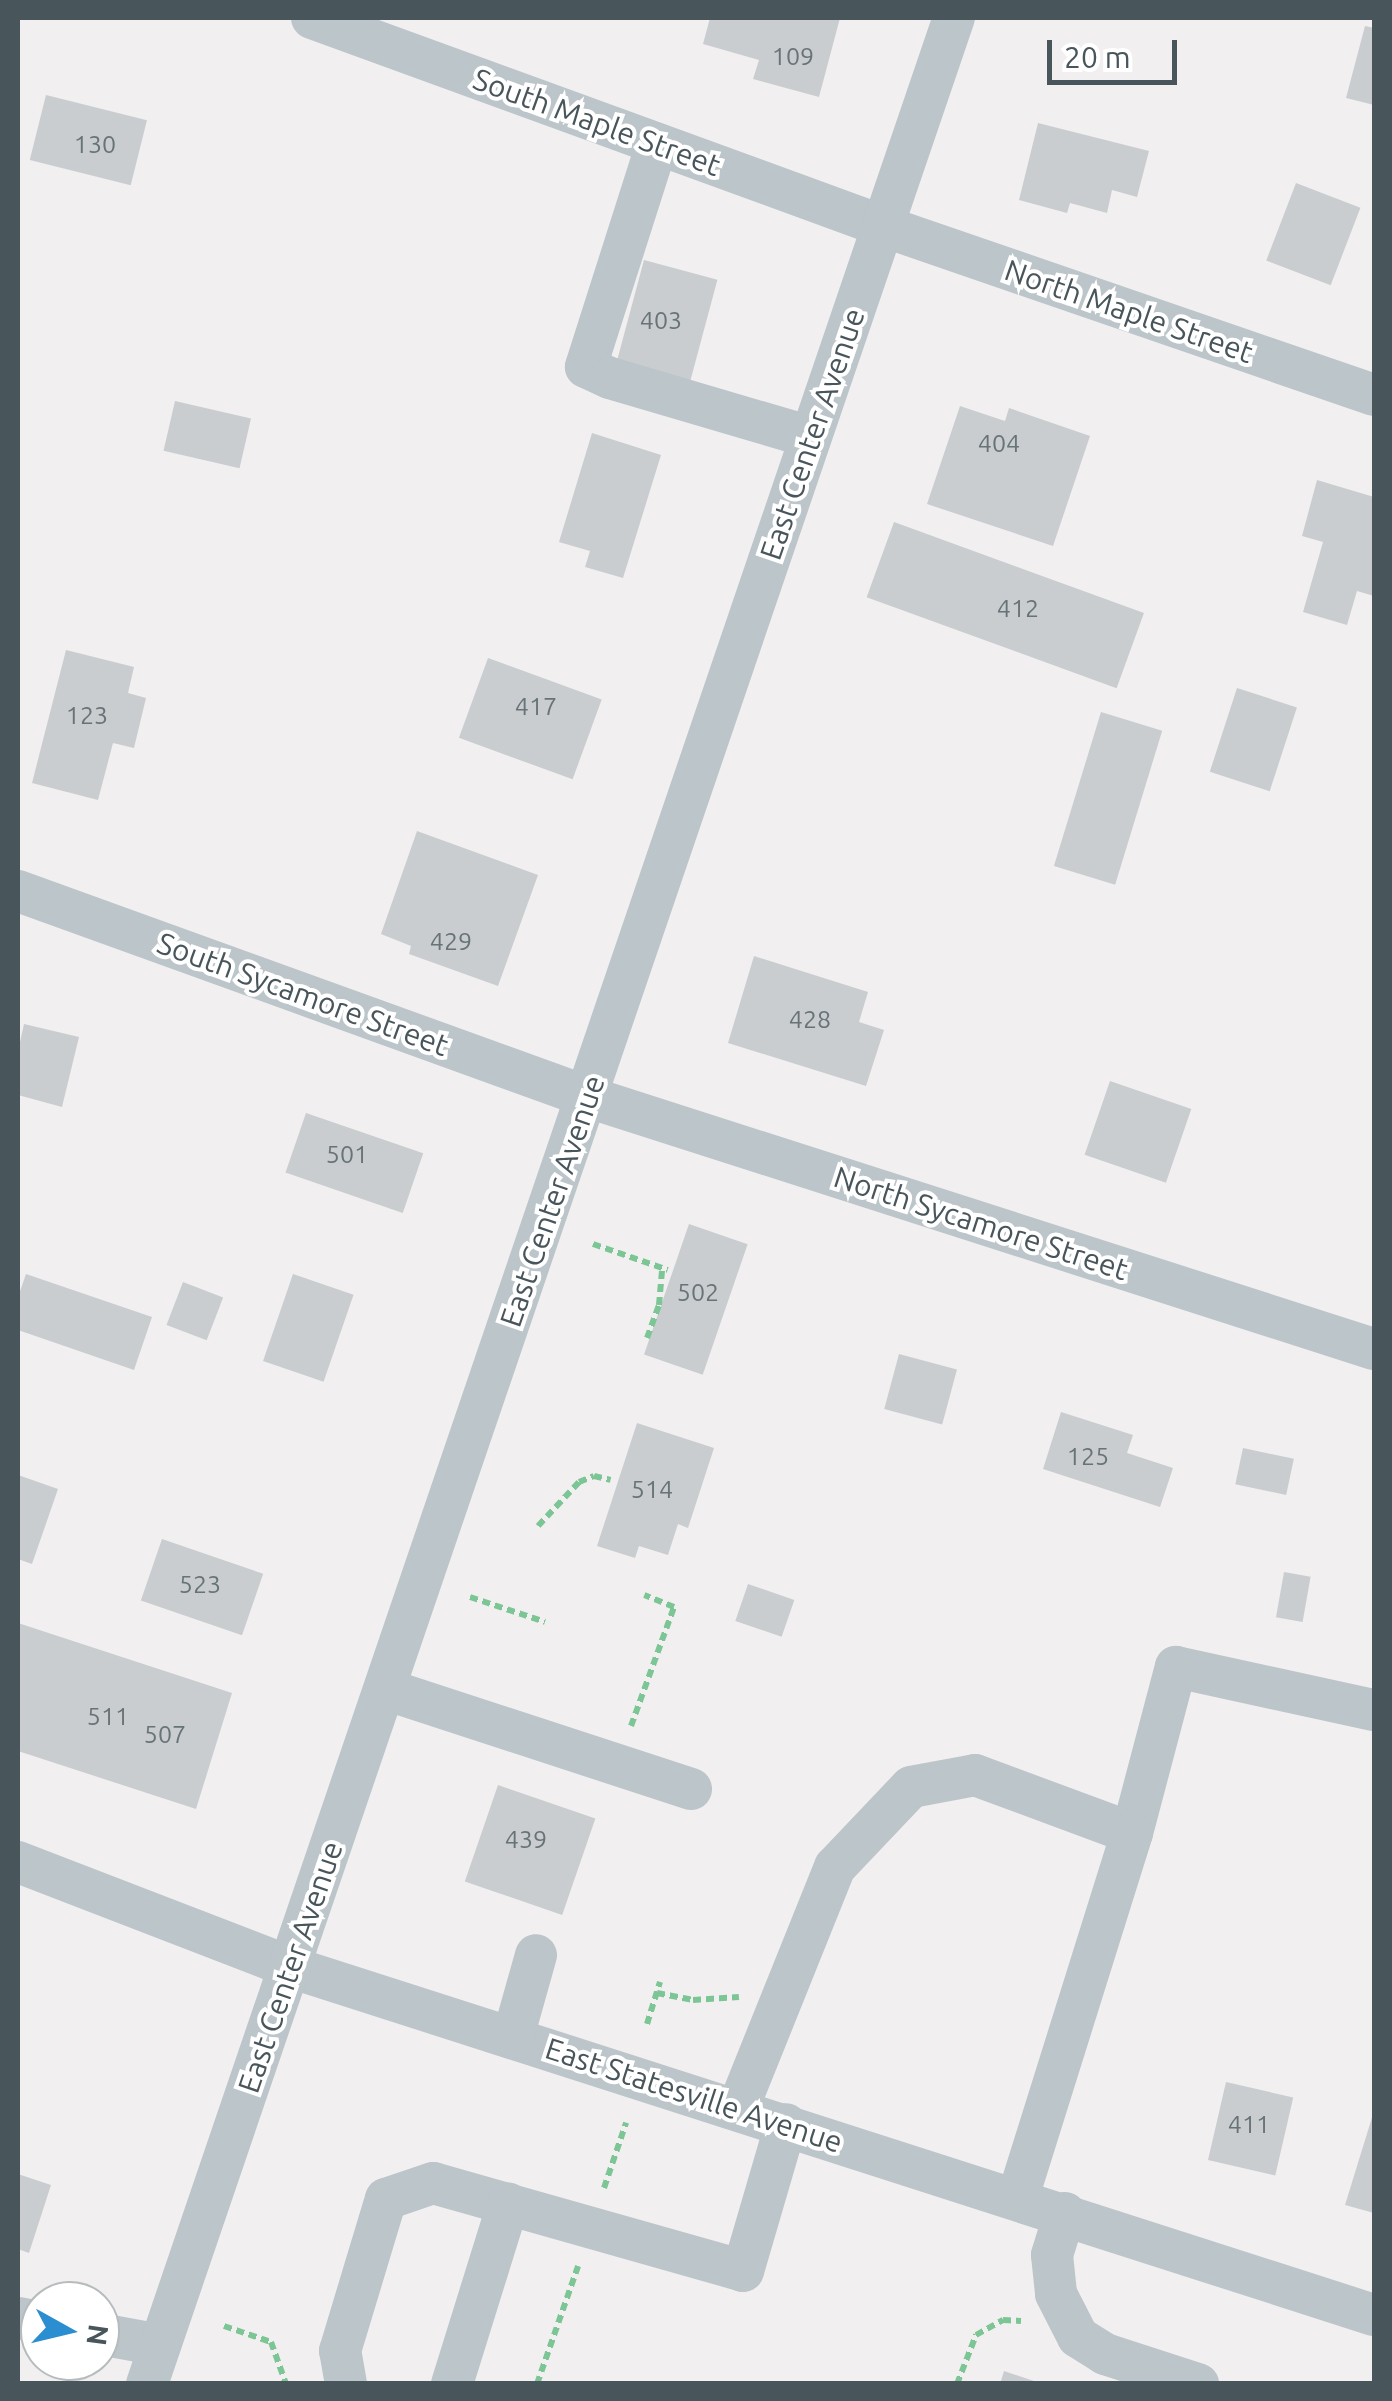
<!DOCTYPE html>
<html>
<head>
<meta charset="utf-8">
<style>
  body { margin:0 }
  #map { position:relative; width:1392px; height:2401px; overflow:hidden; background:#f1efef; font-family:Ubuntu,sans-serif }
  div>[style] { position:absolute }
  [style*='--x'] { left:calc(var(--x)*1px); top:calc(var(--y)*1px); width:calc(var(--w)*1px); rotate:calc(var(--a)*1deg) }
  .building>* { inset:0; background:#c9cdd0; transform-origin:0 0 }
  .path>* { height:6px; margin-top:-3px; transform-origin:0; background:repeating-linear-gradient(90deg,#7cc595 0 8px,transparent 0 13px) }
  .minor>* { height:42px; margin:-21px; padding:0 21px; transform-origin:21px; border-radius:21px; background:#bbc5ca }
  span { translate:-50% -50%; white-space:nowrap; text-align:center; line-height:1.15; -webkit-text-stroke:8px #fff; paint-order:stroke }
  .number-label { font-size:25px; color:#687378 }
  .number-label span { -webkit-text-stroke-width:0 }
  .street-label { font-size:30px; color:#48555a }
  .frame { position:absolute; inset:0; border:20px solid #48555a; pointer-events:none }
  .north { position:absolute; left:20px; top:2281px; width:100px; height:100px; box-sizing:border-box; background:#fff; border:2px solid #b6bbbd; border-radius:50%; rotate:98deg; font-size:28px; font-weight:700; line-height:40px; text-align:center; color:#48555a }
  .north::after { content:''; display:block; margin:auto; width:35px; height:45px; background:#2a8ed0; clip-path:polygon(50% 0,100% 100%,50% 72%,0 100%) }
  .scale { position:absolute; left:1047px; top:40px; width:130px; height:45px; box-sizing:border-box; border:5px solid #48555a; border-top:0; padding-left:12px; font-size:30px; line-height:35px; white-space:nowrap; color:#48555a; -webkit-text-stroke:8px #fff; paint-order:stroke }
</style>
</head>
<body>
<div id="map">
  <div class="building">
    <i style="clip-path:polygon(710px 18px,840px 18px,819px 97px,753px 79px,759px 60px,703px 44px)"></i>
    <i style="clip-path:polygon(1365px 26px,1374px 28px,1374px 105px,1346px 98px)"></i>
    <i style="left:46px;top:95px;width:104px;height:67px;rotate:14deg"></i>
    <i style="clip-path:polygon(1038px 123px,1149px 151px,1137px 197px,1112px 190px,1107px 213px,1070px 203px,1067px 213px,1019px 200px)"></i>
    <i style="left:1296px;top:183px;width:69px;height:83px;rotate:21deg"></i>
    <i style="left:644px;top:260px;width:76px;height:109px;rotate:15deg"></i>
    <i style="left:175px;top:401px;width:78px;height:51px;rotate:13deg"></i>
    <i style="clip-path:polygon(960px 406px,1005px 421px,1009px 408px,1090px 436px,1053px 546px,927px 504px)"></i>
    <i style="clip-path:polygon(592px 433px,661px 455px,623px 578px,585px 567px,590px 551px,559px 542px)"></i>
    <i style="clip-path:polygon(1317px 480px,1374px 497px,1374px 596px,1357px 591px,1347px 625px,1303px 612px,1323px 542px,1302px 536px)"></i>
    <i style="left:894px;top:522px;width:266px;height:80px;rotate:20deg"></i>
    <i style="clip-path:polygon(66px 650px,134px 667px,128px 693px,146px 698px,134px 748px,113px 743px,98px 800px,32px 783px)"></i>
    <i style="left:488px;top:658px;width:121px;height:85px;rotate:20deg"></i>
    <i style="left:1237px;top:688px;width:63px;height:88px;rotate:18deg"></i>
    <i style="left:1101px;top:712px;width:64px;height:161px;rotate:17deg"></i>
    <i style="clip-path:polygon(417px 831px,538px 875px,498px 986px,409px 954px,411px 946px,381px 934px)"></i>
    <i style="clip-path:polygon(754px 956px,868px 992px,859px 1022px,884px 1030px,866px 1086px,728px 1043px)"></i>
    <i style="clip-path:polygon(24px 1024px,79px 1037px,62px 1107px,18px 1095px,18px 1051px)"></i>
    <i style="left:1110px;top:1081px;width:86px;height:78px;rotate:19deg"></i>
    <i style="left:306px;top:1113px;width:124px;height:63px;rotate:19deg"></i>
    <i style="left:689px;top:1224px;width:62px;height:138px;rotate:19deg"></i>
    <i style="clip-path:polygon(26px 1274px,152px 1317px,134px 1370px,18px 1330px,18px 1297px)"></i>
    <i style="left:293px;top:1274px;width:64px;height:92px;rotate:19deg"></i>
    <i style="left:183px;top:1282px;width:43px;height:46px;rotate:21deg"></i>
    <i style="left:899px;top:1354px;width:60px;height:57px;rotate:15deg"></i>
    <i style="clip-path:polygon(1061px 1412px,1133px 1435px,1127px 1453px,1173px 1468px,1160px 1507px,1043px 1469px)"></i>
    <i style="clip-path:polygon(637px 1423px,714px 1448px,688px 1528px,678px 1524px,668px 1555px,639px 1546px,635px 1558px,597px 1546px)"></i>
    <i style="left:1243px;top:1448px;width:52px;height:37px;rotate:12deg"></i>
    <i style="clip-path:polygon(18px 1475px,58px 1489px,32px 1564px,18px 1559px)"></i>
    <i style="left:162px;top:1539px;width:107px;height:65px;rotate:19deg"></i>
    <i style="left:1284px;top:1572px;width:27px;height:46px;rotate:10deg"></i>
    <i style="left:748px;top:1584px;width:49px;height:39px;rotate:19deg"></i>
    <i style="clip-path:polygon(18px 1623px,232px 1693px,196px 1809px,18px 1751px)"></i>
    <i style="left:498px;top:1785px;width:103px;height:102px;rotate:19deg"></i>
    <i style="left:1226px;top:2082px;width:69px;height:80px;rotate:13deg"></i>
    <i style="clip-path:polygon(1374px 2111px,1374px 2213px,1345px 2205px)"></i>
    <i style="clip-path:polygon(18px 2174px,51px 2185px,29px 2253px,18px 2249px)"></i>
    <i style="clip-path:polygon(1004px 2371px,1040px 2383px,1039px 2384px,1000px 2384px)"></i>
  </div>
  <div class="path">
    <i style="--x:593;--y:1244;--w:79;--a:19.1"></i>
    <i style="--x:647;--y:1338;--w:35;--a:-70"></i>
    <i style="--x:659;--y:1305;--w:37;--a:-85"></i>
    <i style="--x:538;--y:1526;--w:60;--a:-47"></i>
    <i style="--x:579;--y:1482;--w:16;--a:-22"></i>
    <i style="--x:594;--y:1476;--w:17;--a:13"></i>
    <i style="--x:470;--y:1597;--w:79;--a:18.4"></i>
    <i style="--x:631;--y:1726;--w:127;--a:-70.1"></i>
    <i style="--x:674;--y:1607;--w:32;--a:-158"></i>
    <i style="--x:657;--y:1993;--w:37;--a:11"></i>
    <i style="--x:693;--y:2000;--w:46;--a:-3.7"></i>
    <i style="--x:647;--y:2024;--w:44;--a:-72.8"></i>
    <i style="--x:604;--y:2188;--w:69;--a:-71.3"></i>
    <i style="--x:224;--y:2326;--w:50;--a:18.8"></i>
    <i style="--x:271;--y:2342;--w:45;--a:70.3"></i>
    <i style="--x:537;--y:2384;--w:125;--a:-70.8"></i>
    <i style="--x:957;--y:2384;--w:53;--a:-68.8"></i>
    <i style="--x:976;--y:2335;--w:31;--a:-29"></i>
    <i style="--x:1003;--y:2320;--w:18;--a:3"></i>
  </div>
  <div class="minor">
    <i style="--x:312;--y:18;--w:608;--a:20.02"></i>
    <i style="--x:883;--y:226;--w:519;--a:18.99"></i>
    <i style="--x:657;--y:144;--w:234;--a:107.7"></i>
    <i style="--x:586;--y:367;--w:26;--a:25"></i>
    <i style="--x:610;--y:378;--w:209;--a:16.4"></i>
    <i style="--x:18;--y:891;--w:606;--a:19.87"></i>
    <i style="--x:588;--y:1097;--w:825;--a:17.78"></i>
    <i style="--x:385;--y:1689;--w:322;--a:18.1"></i>
    <i style="--x:1132;--y:1833;--w:172;--a:-75.2"></i>
    <i style="--x:1176;--y:1667;--w:203;--a:12.3"></i>
    <i style="--x:18;--y:1862;--w:292;--a:21.1"></i>
    <i style="--x:290;--y:1967;--w:1138;--a:17.8"></i>
    <i style="--x:513;--y:2037;--w:85;--a:-74.3"></i>
    <i style="--x:738;--y:2108;--w:260;--a:-68.1"></i>
    <i style="--x:835;--y:1867;--w:110;--a:-46.5"></i>
    <i style="--x:911;--y:1787;--w:65;--a:-10.6"></i>
    <i style="--x:975;--y:1775;--w:167;--a:20.3"></i>
    <i style="--x:1132;--y:1833;--w:381;--a:107.4"></i>
    <i style="--x:1065;--y:2213;--w:44;--a:107.2"></i>
    <i style="--x:1052;--y:2255;--w:39;--a:84"></i>
    <i style="--x:1056;--y:2294;--w:48;--a:62.9"></i>
    <i style="--x:1078;--y:2337;--w:32;--a:32"></i>
    <i style="--x:1105;--y:2354;--w:98;--a:17.9"></i>
    <i style="--x:18;--y:2318;--w:22;--a:10"></i>
    <i style="--x:100;--y:2334;--w:61;--a:10.4"></i>
    <i style="--x:147;--y:2384;--w:2500;--a:-71.17"></i>
    <i style="--x:346;--y:2384;--w:34;--a:-100"></i>
    <i style="--x:340;--y:2351;--w:159;--a:-73.2"></i>
    <i style="--x:386;--y:2199;--w:50;--a:-18.8"></i>
    <i style="--x:433;--y:2183;--w:322;--a:15.8"></i>
    <i style="--x:743;--y:2271;--w:153;--a:-73.7"></i>
    <i style="--x:452;--y:2384;--w:189;--a:-72.7"></i>
  </div>
  <div class="number-label">
    <span style="left:793px;top:56px">109</span>
    <span style="left:95px;top:144px">130</span>
    <span style="left:661px;top:320px">403</span>
    <span style="left:999px;top:443px">404</span>
    <span style="left:1018px;top:608px">412</span>
    <span style="left:536px;top:706px">417</span>
    <span style="left:87px;top:715px">123</span>
    <span style="left:451px;top:941px">429</span>
    <span style="left:810px;top:1019px">428</span>
    <span style="left:347px;top:1154px">501</span>
    <span style="left:698px;top:1292px">502</span>
    <span style="left:1088px;top:1456px">125</span>
    <span style="left:652px;top:1489px">514</span>
    <span style="left:200px;top:1584px">523</span>
    <span style="left:108px;top:1716px">511</span>
    <span style="left:165px;top:1734px">507</span>
    <span style="left:526px;top:1839px">439</span>
    <span style="left:1249px;top:2124px">411</span>
  </div>
  <div class="street-label">
    <span style="left:597px;top:122px;rotate:20deg">South Maple Street</span>
    <span style="left:1129px;top:311px;rotate:19deg">North Maple Street</span>
    <span style="left:812px;top:434px;rotate:-71deg">East Center Avenue</span>
    <span style="left:303px;top:994px;rotate:20deg">South Sycamore Street</span>
    <span style="left:552px;top:1201px;rotate:-71deg">East Center Avenue</span>
    <span style="left:981px;top:1223px;rotate:18deg">North Sycamore Street</span>
    <span style="left:290px;top:1967px;rotate:-71deg">East Center Avenue</span>
    <span style="left:694px;top:2095px;rotate:18deg">East Statesville Avenue</span>
  </div>
  <div class="frame"></div>
  <div class="north">N</div>
  <div class="scale">20 m</div>
</div>
</body>
</html>
